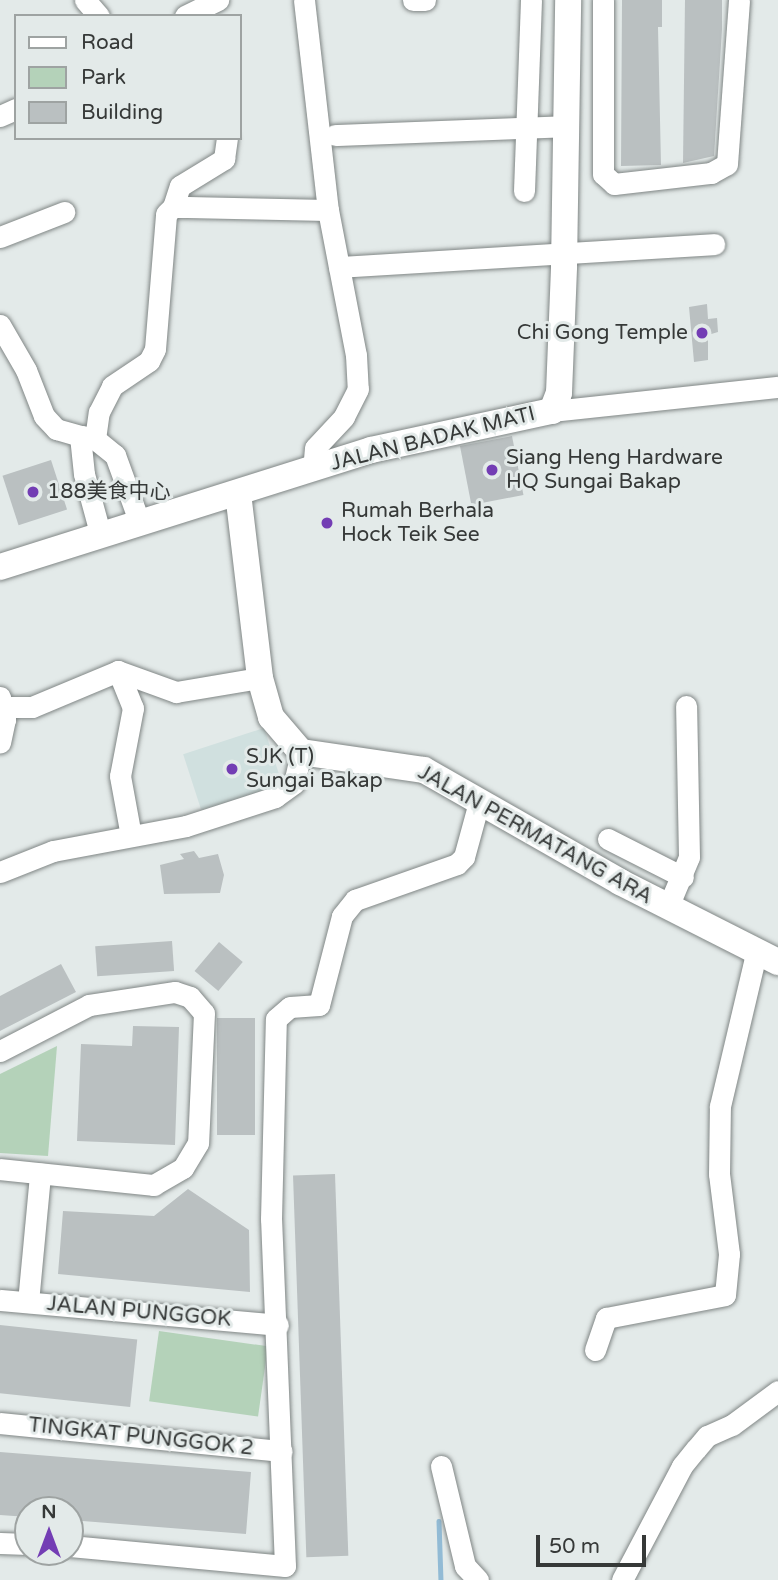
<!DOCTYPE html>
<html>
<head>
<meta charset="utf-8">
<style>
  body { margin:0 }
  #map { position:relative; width:778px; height:1580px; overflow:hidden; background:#e3eae9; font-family:"Varela Round","Noto Sans SC",sans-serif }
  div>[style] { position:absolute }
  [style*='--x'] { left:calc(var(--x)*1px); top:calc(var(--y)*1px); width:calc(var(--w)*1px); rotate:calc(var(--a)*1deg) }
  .built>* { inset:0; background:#d0e0df; transform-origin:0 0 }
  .green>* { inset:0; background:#b4d2b9; transform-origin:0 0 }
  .stream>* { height:4.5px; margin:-2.25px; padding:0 2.25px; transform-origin:2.25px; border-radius:2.25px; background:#92bbd5 }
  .building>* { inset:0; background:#bac0c1; transform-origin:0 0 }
  .roads { filter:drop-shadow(0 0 2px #808685) drop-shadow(0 0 2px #808685) }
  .minor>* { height:21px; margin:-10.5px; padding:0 10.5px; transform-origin:10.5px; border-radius:10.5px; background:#fff }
  .major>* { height:26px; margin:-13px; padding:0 13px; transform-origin:13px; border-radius:13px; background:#fff }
  .dots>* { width:19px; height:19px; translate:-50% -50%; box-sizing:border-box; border:4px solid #e3eae9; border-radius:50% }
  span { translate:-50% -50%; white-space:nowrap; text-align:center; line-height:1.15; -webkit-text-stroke:6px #e3eae9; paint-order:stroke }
  .poi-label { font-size:21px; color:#363938 }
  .right { translate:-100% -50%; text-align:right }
  .left { translate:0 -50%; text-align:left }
  .street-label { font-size:21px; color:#363938 }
  .legend { position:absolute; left:14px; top:14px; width:228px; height:126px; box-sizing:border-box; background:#e3eae9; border:2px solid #9ea3a2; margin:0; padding:9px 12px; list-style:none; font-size:21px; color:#363938 }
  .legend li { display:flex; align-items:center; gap:14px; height:35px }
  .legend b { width:35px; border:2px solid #9ea3a2 }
  .north { position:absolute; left:14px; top:1496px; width:70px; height:70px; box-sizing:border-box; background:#e3eae9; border:2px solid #9ea3a2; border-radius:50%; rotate:0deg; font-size:19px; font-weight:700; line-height:28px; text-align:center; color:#363938 }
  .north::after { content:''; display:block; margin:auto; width:24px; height:32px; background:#733db4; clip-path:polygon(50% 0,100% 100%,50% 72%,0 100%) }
  .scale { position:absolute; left:536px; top:1535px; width:110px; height:32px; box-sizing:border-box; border:4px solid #363938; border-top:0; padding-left:9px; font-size:21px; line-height:24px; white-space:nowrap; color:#363938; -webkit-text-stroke:5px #e3eae9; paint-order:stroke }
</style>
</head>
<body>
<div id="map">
  <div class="built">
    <i style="left:264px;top:728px;width:59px;height:85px;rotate:72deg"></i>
  </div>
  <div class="green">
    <i style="clip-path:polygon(57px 1046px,48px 1156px,0 1153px,0 1074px)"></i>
    <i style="left:159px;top:1331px;width:110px;height:71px;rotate:8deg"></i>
  </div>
  <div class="stream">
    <i style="--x:439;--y:1521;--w:59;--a:88.1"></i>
  </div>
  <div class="building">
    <i style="clip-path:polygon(622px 0,662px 0,662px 27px,658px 27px,661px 165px,621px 166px)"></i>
    <i style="clip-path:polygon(685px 0,722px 0,722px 29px,714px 156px,683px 163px)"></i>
    <i style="clip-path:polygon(707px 304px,708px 319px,717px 318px,718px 332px,708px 335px,708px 360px,694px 362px,689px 307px)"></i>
    <i style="left:512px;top:436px;width:60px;height:53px;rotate:79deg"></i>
    <i style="left:51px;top:460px;width:52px;height:51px;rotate:72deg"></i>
    <i style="clip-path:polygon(194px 851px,199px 858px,218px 854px,224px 875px,220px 893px,164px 894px,160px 865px,184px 859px,180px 854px)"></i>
    <i style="left:172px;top:941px;width:30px;height:77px;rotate:86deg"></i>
    <i style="left:219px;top:942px;width:31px;height:38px;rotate:40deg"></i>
    <i style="clip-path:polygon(61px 964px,76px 992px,0 1031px,0 996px)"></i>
    <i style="left:217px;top:1018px;width:38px;height:117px"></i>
    <i style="clip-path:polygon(133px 1026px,179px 1027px,175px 1145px,77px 1141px,81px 1044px,132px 1046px)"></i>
    <i style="left:335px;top:1174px;width:382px;height:42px;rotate:88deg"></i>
    <i style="clip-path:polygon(188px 1189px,249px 1230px,250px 1292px,58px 1274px,63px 1211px,154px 1216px)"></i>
    <i style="left:0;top:1325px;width:138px;height:68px;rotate:6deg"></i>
    <i style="clip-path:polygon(0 1452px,251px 1472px,246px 1534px,70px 1520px,70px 1510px,28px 1510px,28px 1517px,0 1515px)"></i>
  </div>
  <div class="roads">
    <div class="minor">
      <i style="--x:85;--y:0;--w:21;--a:49"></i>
      <i style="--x:304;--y:0;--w:211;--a:83.5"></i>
      <i style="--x:413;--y:0;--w:12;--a:0"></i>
      <i style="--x:603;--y:0;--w:174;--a:90"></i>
      <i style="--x:603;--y:174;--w:15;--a:42"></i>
      <i style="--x:614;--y:184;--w:98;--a:-6.5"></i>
      <i style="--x:711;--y:173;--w:18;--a:-29"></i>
      <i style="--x:727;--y:164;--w:164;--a:-85.8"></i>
      <i style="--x:185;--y:16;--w:37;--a:-26"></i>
      <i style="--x:0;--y:116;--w:17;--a:-24"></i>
      <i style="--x:335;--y:135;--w:231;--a:-2.2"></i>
      <i style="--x:524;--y:191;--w:191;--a:-87.9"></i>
      <i style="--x:173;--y:207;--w:22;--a:-72"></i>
      <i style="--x:180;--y:186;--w:52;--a:-31.5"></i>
      <i style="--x:224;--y:159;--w:21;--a:-82"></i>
      <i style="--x:0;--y:237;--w:69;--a:-21.3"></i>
      <i style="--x:339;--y:267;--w:376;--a:-3.5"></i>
      <i style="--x:0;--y:325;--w:52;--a:60"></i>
      <i style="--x:26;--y:370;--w:49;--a:68.6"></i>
      <i style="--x:44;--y:416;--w:18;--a:47"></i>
      <i style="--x:56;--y:429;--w:25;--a:16"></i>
      <i style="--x:80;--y:436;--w:38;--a:84"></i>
      <i style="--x:84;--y:474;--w:61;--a:74.8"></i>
      <i style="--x:552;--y:411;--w:227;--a:-6.1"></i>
      <i style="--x:82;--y:436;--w:13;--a:13"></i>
      <i style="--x:95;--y:439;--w:26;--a:39"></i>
      <i style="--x:115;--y:455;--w:70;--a:70"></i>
      <i style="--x:95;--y:439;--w:27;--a:-82"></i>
      <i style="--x:99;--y:412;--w:29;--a:-63"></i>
      <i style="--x:112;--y:386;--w:45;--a:-34"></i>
      <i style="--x:149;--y:361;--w:13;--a:-63"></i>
      <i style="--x:155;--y:349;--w:135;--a:-85.3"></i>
      <i style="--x:166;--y:214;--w:10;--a:-45"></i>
      <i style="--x:173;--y:207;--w:13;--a:0"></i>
      <i style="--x:186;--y:207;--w:142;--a:1.2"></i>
      <i style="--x:328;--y:210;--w:148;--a:79.1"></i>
      <i style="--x:356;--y:355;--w:34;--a:87"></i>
      <i style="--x:358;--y:389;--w:31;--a:117"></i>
      <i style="--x:344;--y:417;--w:42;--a:133.1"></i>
      <i style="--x:315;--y:448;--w:21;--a:95"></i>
      <i style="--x:118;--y:671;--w:40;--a:68"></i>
      <i style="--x:133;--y:708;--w:69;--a:100.8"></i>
      <i style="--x:120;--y:776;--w:61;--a:79.6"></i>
      <i style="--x:0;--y:697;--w:23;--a:77"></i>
      <i style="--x:5;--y:719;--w:24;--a:102"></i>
      <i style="--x:4;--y:707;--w:28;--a:0"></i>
      <i style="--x:32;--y:707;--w:93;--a:-22.7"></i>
      <i style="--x:118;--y:671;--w:62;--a:19.9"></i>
      <i style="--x:176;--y:692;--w:85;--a:-9.5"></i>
      <i style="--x:608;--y:839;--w:84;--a:26.9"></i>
      <i style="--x:0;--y:872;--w:57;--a:-21.6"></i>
      <i style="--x:53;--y:851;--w:135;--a:-10.6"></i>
      <i style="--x:186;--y:826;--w:94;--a:-18"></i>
      <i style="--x:275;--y:797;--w:24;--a:-36"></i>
      <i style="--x:294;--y:783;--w:32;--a:-77"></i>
      <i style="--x:668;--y:907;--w:54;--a:-67.2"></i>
      <i style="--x:689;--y:857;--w:151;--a:-91.1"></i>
      <i style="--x:0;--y:1051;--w:100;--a:-27.3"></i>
      <i style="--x:89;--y:1005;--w:87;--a:-8.6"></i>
      <i style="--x:175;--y:992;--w:16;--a:18"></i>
      <i style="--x:190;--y:997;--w:21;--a:49"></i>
      <i style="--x:204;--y:1013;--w:130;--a:92.6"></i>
      <i style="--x:198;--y:1143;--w:29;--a:121"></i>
      <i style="--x:183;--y:1168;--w:34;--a:150"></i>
      <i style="--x:154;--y:1185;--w:155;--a:-174.1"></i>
      <i style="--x:0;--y:1300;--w:279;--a:5.1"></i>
      <i style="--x:28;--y:1302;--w:129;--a:-84.6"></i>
      <i style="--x:595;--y:1350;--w:34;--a:-71"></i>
      <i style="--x:606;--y:1318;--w:121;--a:-10.9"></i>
      <i style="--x:725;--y:1295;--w:41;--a:-84.4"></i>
      <i style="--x:729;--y:1254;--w:81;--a:-97.1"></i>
      <i style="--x:719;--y:1174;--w:68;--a:-89.2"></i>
      <i style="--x:720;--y:1106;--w:156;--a:-76.7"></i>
      <i style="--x:0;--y:1423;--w:283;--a:5.7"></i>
      <i style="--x:441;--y:1466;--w:103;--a:76.5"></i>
      <i style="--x:465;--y:1566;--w:19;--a:47"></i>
      <i style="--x:0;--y:1543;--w:28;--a:2"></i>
      <i style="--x:70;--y:1546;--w:216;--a:5.3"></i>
      <i style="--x:285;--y:1566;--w:347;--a:-92.3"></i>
      <i style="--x:271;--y:1219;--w:200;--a:-88.6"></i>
      <i style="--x:276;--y:1019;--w:18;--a:-41"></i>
      <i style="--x:290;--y:1007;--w:29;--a:-4"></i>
      <i style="--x:319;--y:1005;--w:92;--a:-75.5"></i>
      <i style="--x:342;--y:916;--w:21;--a:-51"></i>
      <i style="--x:355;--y:900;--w:108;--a:-19.4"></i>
      <i style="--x:457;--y:864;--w:10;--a:-45"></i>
      <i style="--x:464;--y:857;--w:57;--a:-74.7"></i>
      <i style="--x:622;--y:1580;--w:129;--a:-62.2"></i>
      <i style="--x:682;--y:1466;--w:22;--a:-51"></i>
      <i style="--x:696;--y:1449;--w:17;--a:-50"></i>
      <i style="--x:707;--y:1436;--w:27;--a:-24"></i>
      <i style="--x:732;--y:1425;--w:57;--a:-36.5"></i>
    </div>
    <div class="major">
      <i style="--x:238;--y:493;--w:186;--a:83.2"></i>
      <i style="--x:260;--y:678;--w:41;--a:74.2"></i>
      <i style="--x:271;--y:717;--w:46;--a:49.4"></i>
      <i style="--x:301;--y:752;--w:124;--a:8.3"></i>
      <i style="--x:424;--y:770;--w:226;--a:29.7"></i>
      <i style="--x:620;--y:882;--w:177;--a:26.9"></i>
      <i style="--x:0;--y:567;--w:389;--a:-17.5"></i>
      <i style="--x:371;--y:450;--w:185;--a:-12.2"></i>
      <i style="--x:552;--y:411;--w:19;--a:-69"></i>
      <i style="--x:559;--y:393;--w:127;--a:-87.7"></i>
      <i style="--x:564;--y:266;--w:266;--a:-89.1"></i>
    </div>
  </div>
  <div class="dots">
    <i style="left:702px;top:333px;background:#733db4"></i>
    <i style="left:492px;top:470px;background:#733db4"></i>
    <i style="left:33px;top:492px;background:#733db4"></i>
    <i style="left:327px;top:523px;background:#733db4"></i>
    <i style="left:232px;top:769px;background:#733db4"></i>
  </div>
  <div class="poi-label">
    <span class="right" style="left:688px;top:333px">Chi Gong Temple</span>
    <span class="left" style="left:506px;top:470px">Siang Heng Hardware<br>HQ Sungai Bakap</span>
    <span class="left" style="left:47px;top:492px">188美食中心</span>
    <span class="left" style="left:341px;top:523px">Rumah Berhala<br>Hock Teik See</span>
    <span class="left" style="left:246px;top:769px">SJK (T)<br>Sungai Bakap</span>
  </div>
  <div class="street-label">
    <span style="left:433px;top:439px;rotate:-14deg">JALAN BADAK MATI</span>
    <span style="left:535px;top:835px;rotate:29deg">JALAN PERMATANG ARA</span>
    <span style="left:139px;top:1312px;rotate:5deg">JALAN PUNGGOK</span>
    <span style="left:141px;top:1437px;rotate:6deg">TINGKAT PUNGGOK 2</span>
  </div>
  <ul class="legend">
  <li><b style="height:9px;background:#fff"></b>Road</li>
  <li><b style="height:19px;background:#b4d2b9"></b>Park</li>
  <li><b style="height:19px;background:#bac0c1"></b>Building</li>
  </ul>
  <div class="north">N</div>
  <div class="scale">50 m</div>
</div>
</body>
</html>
